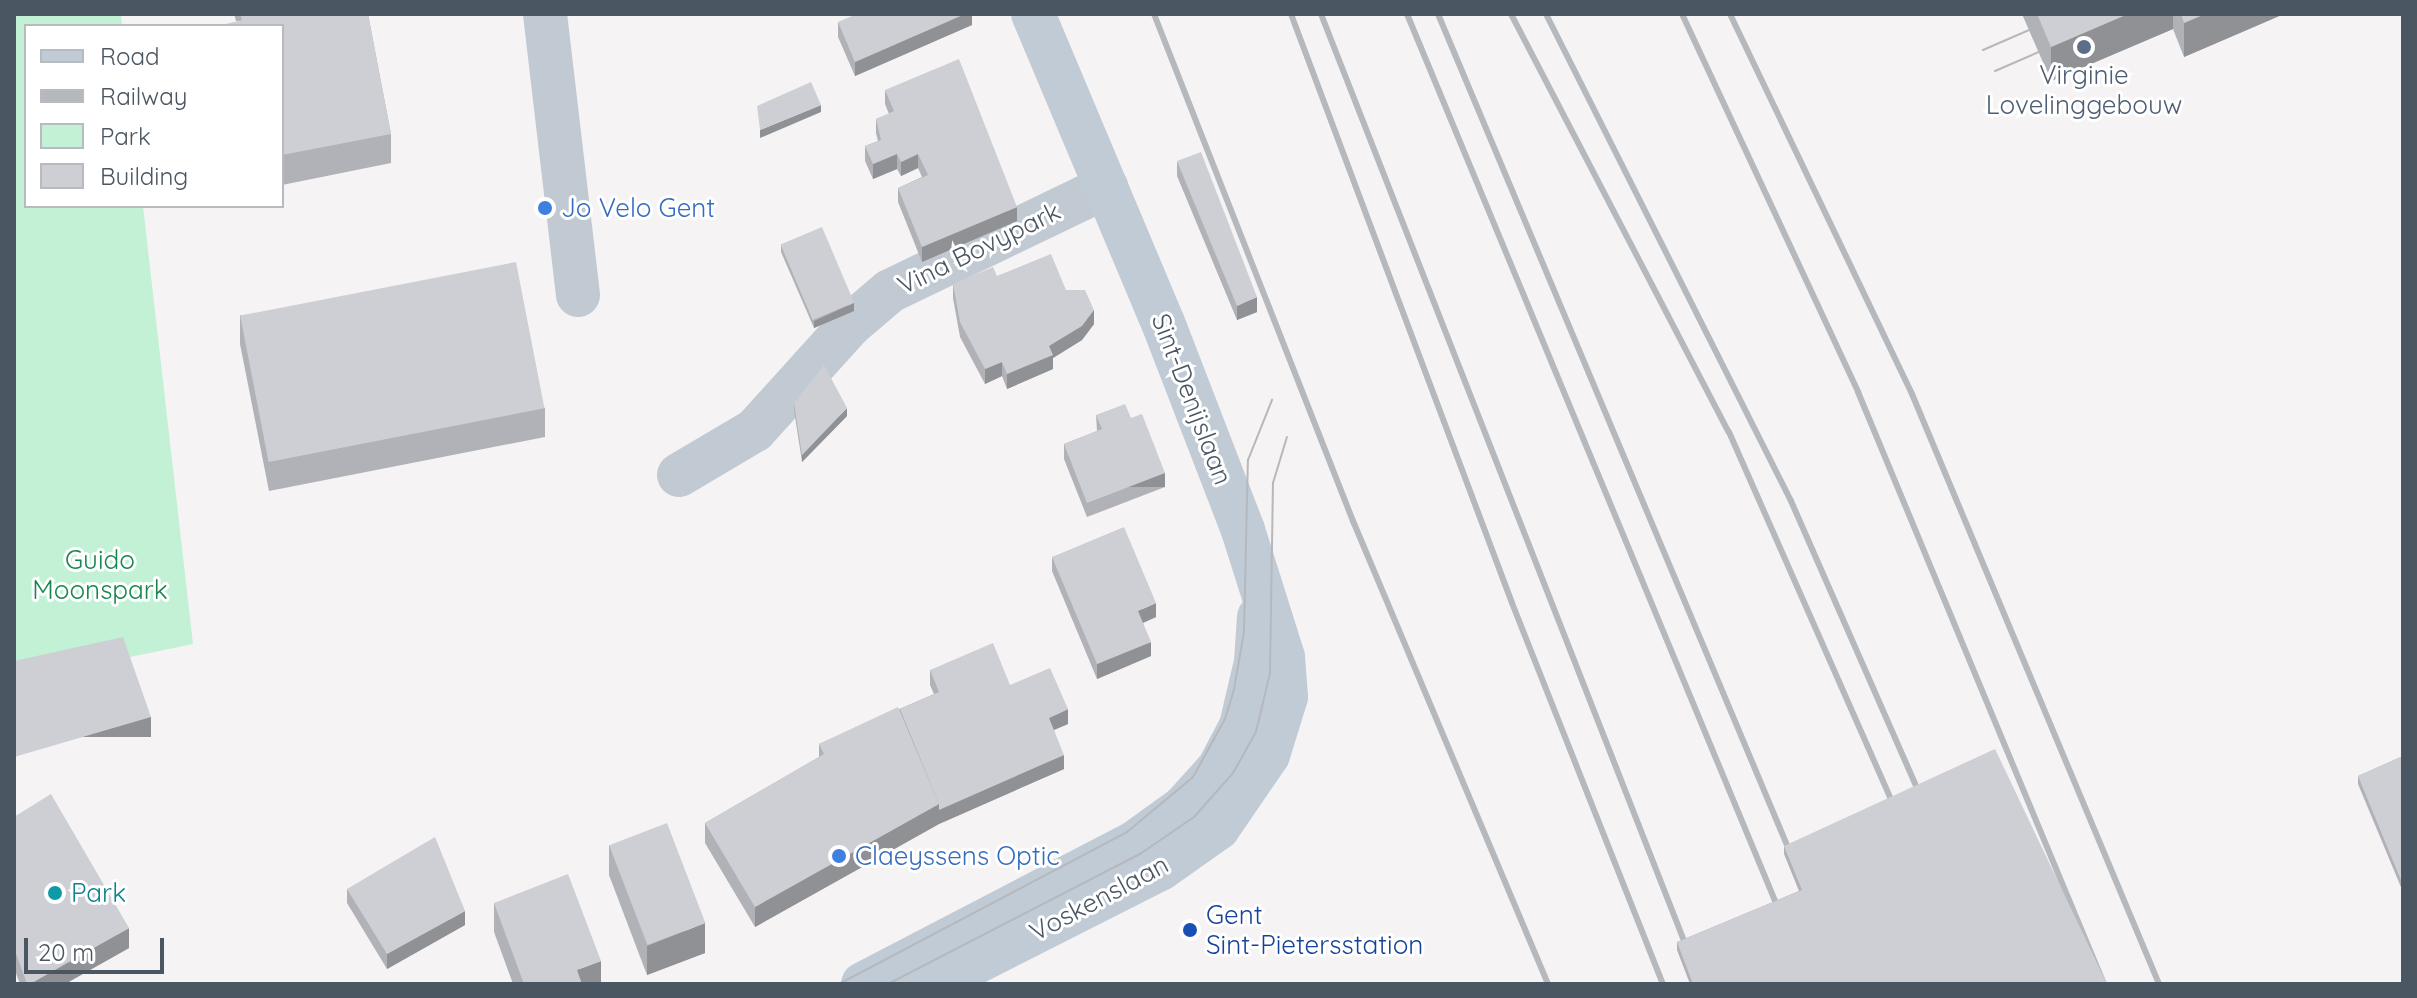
<!DOCTYPE html>
<html>
<head>
<meta charset="utf-8">
<style>
  body { margin:0 }
  #map { position:relative; width:2417px; height:998px; overflow:hidden; background:#f5f3f3; font-family:Quicksand,sans-serif }
  div>[style] { position:absolute }
  [style*='--x'] { left:calc(var(--x)*1px); top:calc(var(--y)*1px); width:calc(var(--w)*1px); rotate:calc(var(--a)*1deg) }
  .green>* { inset:0; background:#c3f1d5 }
  .street>* { height:44px; margin:-22px; padding:0 22px; transform-origin:22px; border-radius:22px; background:#c1cad2 }
  .secondary>* { height:44px; margin:-22px; padding:0 22px; transform-origin:22px; border-radius:22px; background:#c1cbd6 }
  .tram>* { height:2px; margin:-1px; padding:0 1px; transform-origin:1px; border-radius:1px; background:#b5b8bd }
  .rail>* { height:6px; margin:-3px; padding:0 3px; transform-origin:3px; border-radius:3px; background:#b5b8bd }
  .wall>* { inset:0; background:#b0b2b7 }
  .shaded-wall>* { inset:0; background:#909195; transform-origin:0 0 }
  .building>* { inset:0; background:#cdcfd5; transform-origin:0 0 }
  .dots>* { width:22px; height:22px; translate:-50% -50%; box-sizing:border-box; border:4px solid #fff; border-radius:50% }
  span { translate:-50% -50%; white-space:nowrap; text-align:center; line-height:1.15; -webkit-text-stroke:6px #fff; paint-order:stroke }
  .service-label { font-size:26px; color:#4e5e75 }
  .shop-label { font-size:26px; color:#366cbe }
  .left { translate:0 -50%; text-align:left }
  .street-label { font-size:26px; color:#4a5661 }
  .park-label { font-size:26px; color:#17864f }
  .culture-label { font-size:26px; color:#0d838f }
  .transit-label { font-size:26px; color:#164399 }
  .frame { position:absolute; inset:0; border:16px solid #4a5661; pointer-events:none }
  .legend { position:absolute; left:24px; top:24px; width:260px; height:184px; box-sizing:border-box; background:#fff; border:2px solid #b7bbc0; margin:0; padding:10px 14px; list-style:none; font-size:24px; color:#4a5661 }
  .legend li { display:flex; align-items:center; gap:16px; height:40px }
  .legend b { width:40px; border:2px solid #b7bbc0 }
  .scale { position:absolute; left:24px; top:938px; width:140px; height:36px; box-sizing:border-box; border:4px solid #4a5661; border-top:0; padding-left:10px; font-size:24px; line-height:28px; white-space:nowrap; color:#4a5661; -webkit-text-stroke:6px #fff; paint-order:stroke }
</style>
</head>
<body>
<div id="map">
  <div class="green">
    <i style="clip-path:polygon(14px 14px,121px 14px,122px 26px,26px 26px,26px 206px,143px 206px,193px 644px,14px 681px)"></i>
  </div>
  <div class="street">
    <i style="--x:545;--y:14;--w:283;--a:83.3"></i>
    <i style="--x:679;--y:475;--w:88;--a:-30.6"></i>
    <i style="--x:755;--y:430;--w:142;--a:-47.9"></i>
    <i style="--x:850;--y:325;--w:52;--a:-40.4"></i>
    <i style="--x:890;--y:291;--w:240;--a:-25.7"></i>
  </div>
  <div class="secondary">
    <i style="--x:863;--y:984;--w:305;--a:-27.5"></i>
    <i style="--x:1134;--y:843;--w:62;--a:-35.8"></i>
    <i style="--x:1184;--y:807;--w:52;--a:-48.1"></i>
    <i style="--x:1219;--y:768;--w:47;--a:-62.4"></i>
    <i style="--x:1241;--y:726;--w:66;--a:-76.8"></i>
    <i style="--x:1256;--y:662;--w:45;--a:-86.2"></i>
    <i style="--x:933;--y:984;--w:254;--a:-26.9"></i>
    <i style="--x:1160;--y:869;--w:71;--a:-35.3"></i>
    <i style="--x:1218;--y:828;--w:88;--a:-55.6"></i>
    <i style="--x:1268;--y:755;--w:61;--a:-72.8"></i>
    <i style="--x:1286;--y:697;--w:40;--a:-94.3"></i>
    <i style="--x:1283;--y:657;--w:133;--a:-107.5"></i>
    <i style="--x:1243;--y:530;--w:222;--a:-111.1"></i>
    <i style="--x:1163;--y:323;--w:335;--a:-112.8"></i>
  </div>
  <div class="tram">
    <i style="--x:1983;--y:50;--w:90;--a:-23.4"></i>
    <i style="--x:1995;--y:71;--w:68;--a:-23.5"></i>
    <i style="--x:839;--y:984;--w:326;--a:-27.8"></i>
    <i style="--x:1127;--y:832;--w:86;--a:-39.8"></i>
    <i style="--x:1193;--y:777;--w:66;--a:-61.1"></i>
    <i style="--x:1225;--y:719;--w:31;--a:-73"></i>
    <i style="--x:1234;--y:689;--w:58;--a:-80"></i>
    <i style="--x:1244;--y:632;--w:172;--a:-88.7"></i>
    <i style="--x:1248;--y:460;--w:65;--a:-68.2"></i>
    <i style="--x:888;--y:984;--w:284;--a:-27.3"></i>
    <i style="--x:1140;--y:854;--w:65;--a:-34.4"></i>
    <i style="--x:1194;--y:817;--w:59;--a:-48.4"></i>
    <i style="--x:1233;--y:773;--w:47;--a:-60.7"></i>
    <i style="--x:1256;--y:732;--w:61;--a:-76.7"></i>
    <i style="--x:1270;--y:673;--w:190;--a:-89.1"></i>
    <i style="--x:1273;--y:483;--w:48;--a:-73.1"></i>
  </div>
  <div class="rail">
    <i style="--x:1154;--y:14;--w:545;--a:68.57"></i>
    <i style="--x:1353;--y:521;--w:502;--a:67.16"></i>
    <i style="--x:1291;--y:14;--w:629;--a:69.43"></i>
    <i style="--x:1512;--y:603;--w:410;--a:68.4"></i>
    <i style="--x:1321;--y:14;--w:1042;--a:68.61"></i>
    <i style="--x:1407;--y:14;--w:968;--a:67.46"></i>
    <i style="--x:1438;--y:14;--w:909;--a:67.22"></i>
    <i style="--x:1511;--y:14;--w:471;--a:62.5"></i>
    <i style="--x:1729;--y:432;--w:422;--a:66.2"></i>
    <i style="--x:1546;--y:14;--w:545;--a:63.29"></i>
    <i style="--x:1791;--y:501;--w:331;--a:66.3"></i>
    <i style="--x:1682;--y:14;--w:417;--a:65"></i>
    <i style="--x:1858;--y:392;--w:641;--a:67.44"></i>
    <i style="--x:1730;--y:14;--w:421;--a:64.4"></i>
    <i style="--x:1912;--y:394;--w:640;--a:67.28"></i>
  </div>
  <div class="wall">
    <i style="clip-path:polygon(234px 14px,368px 14px,391px 134px,391px 163px,282px 185px,282px 26px,236px 21px)"></i>
    <i style="clip-path:polygon(972px 14px,972px 25px,855px 76px,838px 37px,838px 22px)"></i>
    <i style="clip-path:polygon(2022px 14px,2284px 14px,2184px 57px,2173px 29px,2051px 81px)"></i>
    <i style="clip-path:polygon(885px 90px,1017px 221px,922px 262px,898px 202px,898px 188px,922px 177px,918px 168px,901px 176px,897px 169px,873px 179px,865px 161px,865px 146px,878px 141px,876px 133px,876px 119px,889px 114px,885px 104px)"></i>
    <i style="clip-path:polygon(1177px 161px,1257px 312px,1237px 320px,1177px 176px)"></i>
    <i style="clip-path:polygon(781px 245px,854px 311px,814px 328px,781px 252px)"></i>
    <i style="clip-path:polygon(997px 276px,1066px 290px,1094px 324px,1082px 340px,1053px 358px,1053px 369px,1007px 389px,1002px 376px,985px 384px,960px 337px,953px 298px,953px 284px)"></i>
    <i style="clip-path:polygon(240px 315px,545px 408px,545px 437px,269px 491px,240px 344px)"></i>
    <i style="clip-path:polygon(794px 403px,847px 416px,802px 462px,794px 410px)"></i>
    <i style="clip-path:polygon(1096px 415px,1131px 418px,1165px 487px,1087px 517px,1064px 459px,1064px 444px,1097px 431px)"></i>
    <i style="clip-path:polygon(1052px 557px,1156px 617px,1143px 623px,1151px 656px,1097px 679px,1052px 571px)"></i>
    <i style="clip-path:polygon(930px 670px,1010px 685px,1068px 724px,1054px 730px,1064px 769px,939px 824px,755px 927px,705px 843px,705px 823px,819px 757px,819px 744px,934px 694px,930px 685px)"></i>
    <i style="clip-path:polygon(2403px 756px,2403px 892px,2358px 784px,2358px 776px)"></i>
    <i style="clip-path:polygon(14px 817px,129px 948px,65px 984px,20px 984px,14px 968px)"></i>
    <i style="clip-path:polygon(609px 845px,705px 953px,647px 975px,609px 875px)"></i>
    <i style="clip-path:polygon(1784px 846px,2107px 984px,1690px 984px,1677px 950px,1677px 942px,1799px 891px,1784px 854px)"></i>
    <i style="clip-path:polygon(347px 889px,465px 925px,387px 969px,347px 903px)"></i>
    <i style="clip-path:polygon(494px 903px,601px 984px,513px 984px,494px 932px)"></i>
  </div>
  <div class="shaded-wall">
    <i style="clip-path:polygon(965px 14px,972px 14px,972px 25px,855px 76px,855px 62px)"></i>
    <i style="clip-path:polygon(2128px 14px,2173px 14px,2173px 29px,2051px 81px,2051px 47px)"></i>
    <i style="clip-path:polygon(2205px 14px,2284px 14px,2184px 57px,2184px 23px)"></i>
    <i style="clip-path:polygon(821px 105px,821px 112px,760px 138px,760px 130px)"></i>
    <i style="clip-path:polygon(897px 154px,897px 169px,873px 179px,873px 164px)"></i>
    <i style="clip-path:polygon(918px 154px,918px 168px,901px 176px,901px 162px)"></i>
    <i style="clip-path:polygon(1017px 207px,1017px 221px,922px 262px,922px 247px)"></i>
    <i style="clip-path:polygon(1257px 297px,1257px 312px,1237px 320px,1237px 306px)"></i>
    <i style="clip-path:polygon(854px 303px,854px 311px,814px 328px,814px 321px)"></i>
    <i style="clip-path:polygon(1094px 310px,1094px 324px,1082px 340px,1053px 358px,1053px 369px,1007px 389px,1007px 374px,1049px 346px)"></i>
    <i style="clip-path:polygon(1002px 362px,1002px 376px,985px 384px,985px 369px)"></i>
    <i style="clip-path:polygon(847px 408px,847px 416px,802px 462px,802px 455px)"></i>
    <i style="left:1165px;top:473px;width:14px;height:84px;rotate:90deg"></i>
    <i style="clip-path:polygon(1156px 603px,1156px 617px,1138px 625px,1138px 611px)"></i>
    <i style="clip-path:polygon(1151px 642px,1151px 656px,1097px 679px,1097px 664px)"></i>
    <i style="clip-path:polygon(1068px 709px,1068px 724px,1049px 732px,1049px 718px)"></i>
    <i style="left:151px;top:717px;width:20px;height:143px;rotate:90deg"></i>
    <i style="clip-path:polygon(1064px 755px,1064px 769px,939px 824px,755px 927px,755px 907px,939px 804px)"></i>
    <i style="clip-path:polygon(465px 911px,465px 925px,387px 969px,387px 954px)"></i>
    <i style="clip-path:polygon(705px 923px,705px 953px,647px 975px,647px 946px)"></i>
    <i style="clip-path:polygon(129px 928px,129px 948px,65px 984px,30px 984px)"></i>
    <i style="clip-path:polygon(601px 961px,601px 984px,577px 984px,577px 970px)"></i>
  </div>
  <div class="building">
    <i style="clip-path:polygon(240px 14px,368px 14px,391px 134px,282px 155px,282px 26px,218px 26px,242px 20px)"></i>
    <i style="clip-path:polygon(857px 14px,965px 14px,855px 62px,838px 22px)"></i>
    <i style="clip-path:polygon(2037px 14px,2128px 14px,2051px 47px)"></i>
    <i style="clip-path:polygon(2181px 14px,2205px 14px,2184px 23px)"></i>
    <i style="clip-path:polygon(959px 59px,1017px 207px,922px 247px,898px 188px,928px 175px,918px 154px,901px 162px,897px 154px,873px 164px,865px 146px,881px 140px,876px 119px,894px 111px,885px 90px)"></i>
    <i style="clip-path:polygon(811px 82px,821px 105px,760px 130px,757px 106px)"></i>
    <i style="clip-path:polygon(1201px 152px,1257px 297px,1237px 306px,1177px 161px)"></i>
    <i style="left:822px;top:227px;width:82px;height:45px;rotate:67deg"></i>
    <i style="clip-path:polygon(1051px 254px,1066px 290px,1085px 290px,1094px 310px,1082px 326px,1049px 346px,1053px 355px,1007px 374px,1002px 362px,985px 369px,960px 322px,953px 284px,993px 267px,997px 276px)"></i>
    <i style="left:516px;top:262px;width:149px;height:281px;rotate:79deg"></i>
    <i style="clip-path:polygon(824px 365px,847px 408px,802px 455px,794px 403px)"></i>
    <i style="clip-path:polygon(1125px 404px,1131px 418px,1142px 414px,1165px 473px,1087px 503px,1064px 444px,1102px 429px,1096px 415px)"></i>
    <i style="clip-path:polygon(1124px 527px,1156px 603px,1138px 611px,1151px 642px,1097px 664px,1052px 557px)"></i>
    <i style="clip-path:polygon(123px 637px,151px 717px,14px 757px,14px 661px)"></i>
    <i style="clip-path:polygon(993px 643px,1010px 685px,1050px 668px,1068px 709px,1049px 718px,1064px 755px,939px 810px,939px 804px,900px 709px,939px 692px,930px 670px)"></i>
    <i style="clip-path:polygon(898px 707px,939px 804px,755px 907px,705px 823px,824px 754px,819px 744px)"></i>
    <i style="clip-path:polygon(1995px 749px,2107px 984px,1693px 984px,1677px 942px,1802px 890px,1784px 846px)"></i>
    <i style="clip-path:polygon(2403px 756px,2403px 885px,2358px 776px)"></i>
    <i style="clip-path:polygon(51px 794px,129px 928px,30px 984px,27px 984px,14px 948px,14px 817px)"></i>
    <i style="left:667px;top:823px;width:107px;height:62px;rotate:69deg"></i>
    <i style="clip-path:polygon(435px 837px,465px 911px,387px 954px,347px 889px)"></i>
    <i style="clip-path:polygon(568px 874px,601px 961px,577px 970px,582px 984px,524px 984px,494px 903px)"></i>
  </div>
  <div class="dots">
    <i style="left:2084px;top:47px;background:#5c6f8a"></i>
    <i style="left:545px;top:208px;background:#3f7fe0"></i>
    <i style="left:839px;top:856px;background:#3f7fe0"></i>
    <i style="left:55px;top:893px;background:#0f9aa8"></i>
    <i style="left:1190px;top:930px;background:#1a4fb4"></i>
  </div>
  <div class="service-label">
    <span style="left:2084px;top:90px">Virginie<br>Lovelinggebouw</span>
  </div>
  <div class="shop-label">
    <span class="left" style="left:561px;top:208px">Jo Velo Gent</span>
    <span class="left" style="left:855px;top:856px">Claeyssens Optic</span>
  </div>
  <div class="street-label">
    <span style="left:979px;top:248px;rotate:-26deg">Vina Bovypark</span>
    <span style="left:1192px;top:399px;rotate:69deg">Sint-Denijslaan</span>
    <span style="left:1099px;top:898px;rotate:-28deg">Voskenslaan</span>
  </div>
  <div class="park-label">
    <span style="left:100px;top:575px">Guido<br>Moonspark</span>
  </div>
  <div class="culture-label">
    <span class="left" style="left:71px;top:893px">Park</span>
  </div>
  <div class="transit-label">
    <span class="left" style="left:1206px;top:930px">Gent<br>Sint-Pietersstation</span>
  </div>
  <div class="frame"></div>
  <ul class="legend">
  <li><b style="height:10px;background:#c1cbd6"></b>Road</li>
  <li><b style="height:10px;background:#b5b8bd"></b>Railway</li>
  <li><b style="height:22px;background:#c3f1d5"></b>Park</li>
  <li><b style="height:22px;background:#cdcfd5"></b>Building</li>
  </ul>
  <div class="scale">20 m</div>
</div>
</body>
</html>
